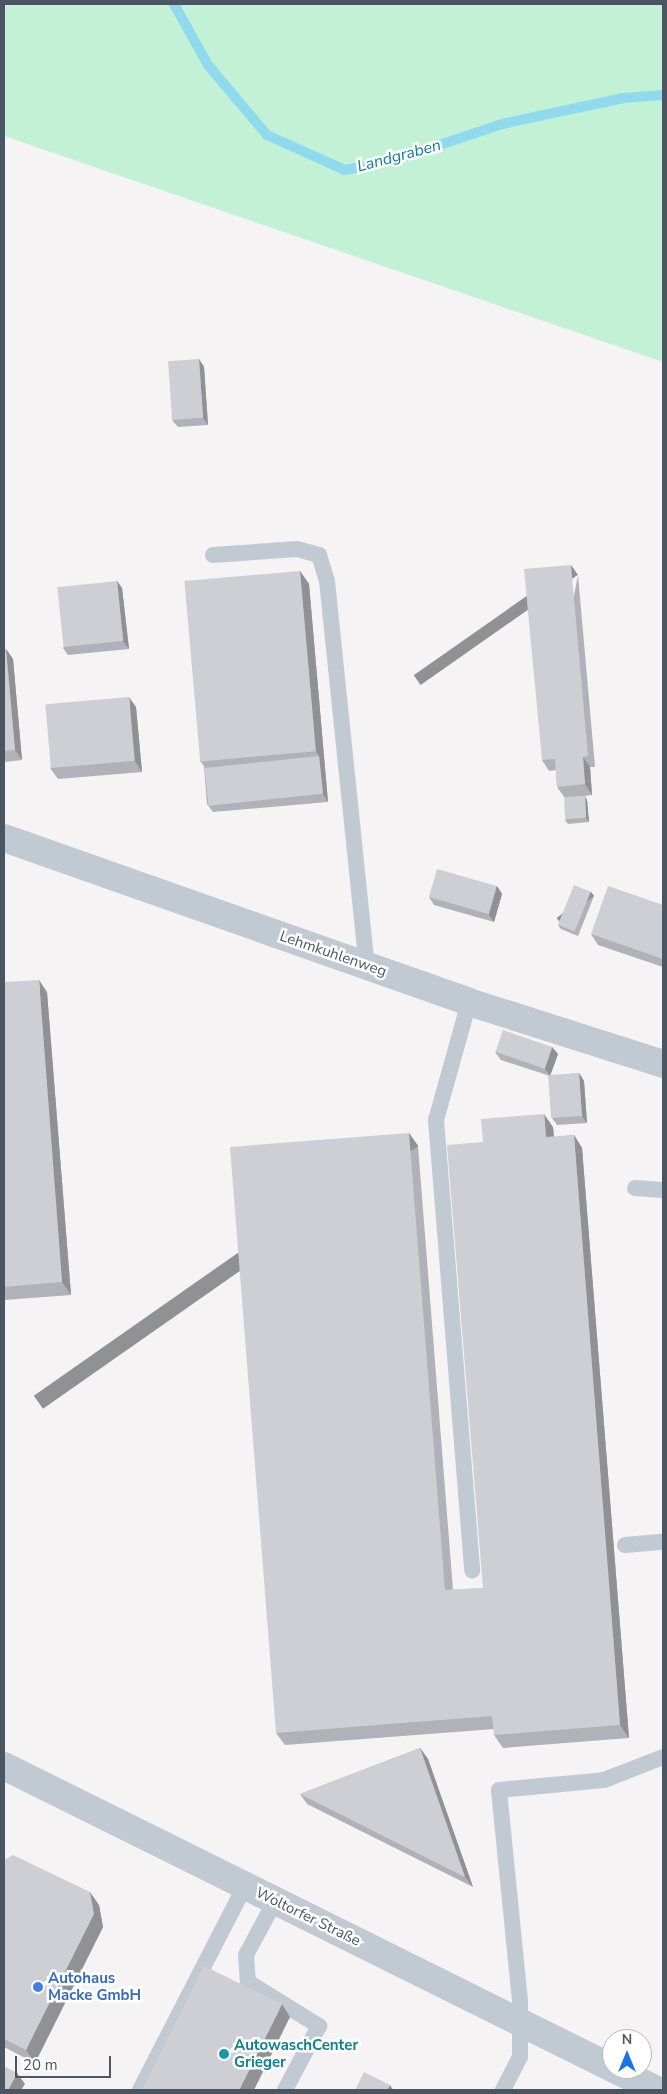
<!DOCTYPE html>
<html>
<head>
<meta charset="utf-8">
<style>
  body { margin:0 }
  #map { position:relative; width:667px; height:2094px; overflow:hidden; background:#f5f3f3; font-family:"Nunito Sans",sans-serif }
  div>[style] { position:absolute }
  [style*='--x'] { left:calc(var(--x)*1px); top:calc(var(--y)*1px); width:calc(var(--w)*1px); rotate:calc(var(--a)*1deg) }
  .green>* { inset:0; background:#c3f1d5 }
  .stream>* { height:10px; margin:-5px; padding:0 5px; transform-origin:5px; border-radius:5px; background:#90daee }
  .service>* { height:16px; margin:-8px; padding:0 8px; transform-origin:8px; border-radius:8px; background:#c1cad2 }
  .minor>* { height:28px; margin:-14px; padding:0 14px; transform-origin:14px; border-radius:14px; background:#c1cad2 }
  .tertiary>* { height:28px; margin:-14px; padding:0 14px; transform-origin:14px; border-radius:14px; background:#c1cad2 }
  .wall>* { inset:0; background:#b0b2b7 }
  .shaded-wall>* { inset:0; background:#909195; transform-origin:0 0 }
  .building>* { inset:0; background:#cdcfd5; transform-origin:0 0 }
  .dots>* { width:14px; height:14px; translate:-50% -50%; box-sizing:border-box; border:2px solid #fff; border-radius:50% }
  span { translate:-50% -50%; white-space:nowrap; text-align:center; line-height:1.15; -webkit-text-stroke:5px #fff; paint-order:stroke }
  .street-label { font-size:15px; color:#4a5661 }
  .shop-label { font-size:15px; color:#366cbe; font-weight:700 }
  .left { translate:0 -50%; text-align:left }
  .culture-label { font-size:15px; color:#0d838f; font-weight:700 }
  .water-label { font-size:16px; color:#0c7c9b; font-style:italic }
  .frame { position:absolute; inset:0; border:5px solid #4a5661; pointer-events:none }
  .north { position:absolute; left:602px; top:2029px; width:50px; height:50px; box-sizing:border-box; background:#fff; border:1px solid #b7bbc0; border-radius:50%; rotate:0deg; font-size:14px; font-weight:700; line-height:20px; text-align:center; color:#4a5661 }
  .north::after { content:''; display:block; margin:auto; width:18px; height:22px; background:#1a73e8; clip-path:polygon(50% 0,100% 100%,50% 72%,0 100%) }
  .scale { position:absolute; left:15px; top:2056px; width:96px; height:22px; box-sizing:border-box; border:2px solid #4a5661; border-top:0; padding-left:6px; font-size:15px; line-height:18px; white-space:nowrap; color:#4a5661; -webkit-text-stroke:4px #fff; paint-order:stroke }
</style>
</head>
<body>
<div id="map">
  <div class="green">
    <i style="clip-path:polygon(4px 4px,663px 4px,663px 362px,4px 136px)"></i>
  </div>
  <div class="stream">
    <i style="--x:174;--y:4;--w:70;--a:60.9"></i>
    <i style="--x:208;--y:65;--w:92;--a:49.9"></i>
    <i style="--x:267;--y:135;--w:85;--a:24.2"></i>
    <i style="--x:345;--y:170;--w:51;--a:-11.3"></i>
    <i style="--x:395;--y:160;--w:113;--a:-18.6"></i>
    <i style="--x:502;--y:124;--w:124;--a:-12.1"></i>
    <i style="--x:623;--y:98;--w:40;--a:-4.3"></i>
  </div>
  <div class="service">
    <i style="--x:213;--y:555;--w:84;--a:-4.1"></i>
    <i style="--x:297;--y:549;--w:23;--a:15"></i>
    <i style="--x:319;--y:555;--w:27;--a:73"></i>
    <i style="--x:327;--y:581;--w:387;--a:84.1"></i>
    <i style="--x:469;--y:1002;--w:123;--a:105.6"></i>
    <i style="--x:436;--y:1120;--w:452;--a:85.4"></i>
    <i style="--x:635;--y:1188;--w:28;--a:4"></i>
    <i style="--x:625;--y:1545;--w:38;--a:-5"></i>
    <i style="--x:275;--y:1901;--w:61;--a:118.2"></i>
    <i style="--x:246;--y:1955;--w:27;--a:86"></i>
    <i style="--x:248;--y:1982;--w:84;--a:31.8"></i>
    <i style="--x:319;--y:2026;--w:72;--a:118"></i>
    <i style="--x:140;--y:2090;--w:229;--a:-62.8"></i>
    <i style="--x:503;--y:2090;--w:37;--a:-63"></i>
    <i style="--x:520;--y:2057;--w:56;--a:-90"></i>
    <i style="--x:520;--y:2001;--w:212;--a:-95.7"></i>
    <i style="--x:499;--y:1790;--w:105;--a:-5.4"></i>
    <i style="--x:604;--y:1780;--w:63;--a:-21.3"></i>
  </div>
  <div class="minor">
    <i style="--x:4;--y:838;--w:493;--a:19.4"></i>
    <i style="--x:469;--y:1002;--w:204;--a:17.7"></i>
  </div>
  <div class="tertiary">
    <i style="--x:4;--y:1766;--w:679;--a:26.41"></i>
    <i style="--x:614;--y:2069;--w:48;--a:26"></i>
  </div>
  <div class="wall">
    <i style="clip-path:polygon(199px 359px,204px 367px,208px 425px,178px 427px,172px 420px)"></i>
    <i style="clip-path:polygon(300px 571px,309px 584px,328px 802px,213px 812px,207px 804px,204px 766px,200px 761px)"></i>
    <i style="clip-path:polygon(578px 575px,595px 767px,590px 767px,592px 795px,565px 798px,557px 787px,556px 770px,549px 771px,542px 760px)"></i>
    <i style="clip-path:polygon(117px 581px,122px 588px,129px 649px,68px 655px,63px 648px)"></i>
    <i style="clip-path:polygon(4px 649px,6px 649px,13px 659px,22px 760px,4px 762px)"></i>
    <i style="clip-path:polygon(136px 707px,142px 772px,58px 779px,50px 768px)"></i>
    <i style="clip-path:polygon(587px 800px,589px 822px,568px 824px,565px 820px)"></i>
    <i style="clip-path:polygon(497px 886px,502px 894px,494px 922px,434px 905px,429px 897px)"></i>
    <i style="clip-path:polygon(591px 892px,594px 896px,578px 936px,561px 929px,558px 925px)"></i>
    <i style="clip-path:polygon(663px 905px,663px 967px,598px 945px,591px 934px)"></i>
    <i style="clip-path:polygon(4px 982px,47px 992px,71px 1295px,4px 1300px)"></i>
    <i style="clip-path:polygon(552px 1047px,558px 1054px,550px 1076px,579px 1073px,584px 1081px,587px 1123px,557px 1125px,552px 1118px,550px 1076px,501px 1060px,495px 1052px)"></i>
    <i style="clip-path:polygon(553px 1127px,554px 1137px,574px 1135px,582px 1148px,629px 1738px,503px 1748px,494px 1735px,494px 1729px,285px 1745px,276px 1733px,409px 1133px,418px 1146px,453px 1590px,483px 1588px,483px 1142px)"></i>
    <i style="clip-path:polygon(420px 1748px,428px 1759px,473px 1887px,307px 1804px,300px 1794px)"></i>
    <i style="clip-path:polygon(4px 1860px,99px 1905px,103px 1927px,35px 2063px,4px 2047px)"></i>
  </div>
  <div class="shaded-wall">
    <i style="clip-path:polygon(199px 359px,204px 367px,208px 425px,203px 418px)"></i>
    <i style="left:571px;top:565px;width:12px;height:192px;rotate:55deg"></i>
    <i style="clip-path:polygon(300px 571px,309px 584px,328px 802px,323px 794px,319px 756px,316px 751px)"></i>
    <i style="clip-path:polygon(117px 581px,122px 588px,129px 649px,123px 641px)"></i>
    <i style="clip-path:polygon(6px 649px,13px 659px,22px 760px,15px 750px)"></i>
    <i style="clip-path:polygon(129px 697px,136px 707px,142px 772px,135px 761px)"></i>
    <i style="clip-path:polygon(583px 757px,590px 767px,592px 795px,585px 784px)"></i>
    <i style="clip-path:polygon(585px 796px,587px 800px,589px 822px,586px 818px)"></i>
    <i style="clip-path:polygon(497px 886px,502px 894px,494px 922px,489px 915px)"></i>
    <i style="left:591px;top:892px;width:5px;height:43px;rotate:53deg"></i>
    <i style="clip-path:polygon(39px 980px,47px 992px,71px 1295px,62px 1282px)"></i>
    <i style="clip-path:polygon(552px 1047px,558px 1054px,550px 1076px,545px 1069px)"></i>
    <i style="clip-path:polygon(579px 1073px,584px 1081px,587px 1123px,582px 1116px)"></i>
    <i style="clip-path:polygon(544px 1114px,553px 1127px,555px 1150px,546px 1137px)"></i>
    <i style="left:409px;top:1133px;width:16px;height:458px;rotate:55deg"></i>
    <i style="clip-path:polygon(574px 1135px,582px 1148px,629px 1738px,620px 1725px)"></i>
    <i style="clip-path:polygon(420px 1748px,428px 1759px,473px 1887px,465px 1877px)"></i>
    <i style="clip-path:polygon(90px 1892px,99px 1905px,103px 1927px,35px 2063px,26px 2050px)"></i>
    <i style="clip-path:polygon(282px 2004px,290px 2017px,254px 2090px,239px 2090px)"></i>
    <i style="clip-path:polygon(17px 2073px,25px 2084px,21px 2090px,8px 2090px)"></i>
    <i style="clip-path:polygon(390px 2085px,393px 2090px,387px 2090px)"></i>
  </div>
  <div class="building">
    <i style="left:199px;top:359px;width:59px;height:31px;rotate:86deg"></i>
    <i style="clip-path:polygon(571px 565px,588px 756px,583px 757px,585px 784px,557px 787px,555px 759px,542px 760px,524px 569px)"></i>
    <i style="left:300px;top:571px;width:181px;height:116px;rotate:85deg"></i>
    <i style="left:117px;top:581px;width:60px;height:60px;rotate:84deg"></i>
    <i style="clip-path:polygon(4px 649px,6px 649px,15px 750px,4px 751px)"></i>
    <i style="left:129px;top:697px;width:64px;height:84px;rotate:85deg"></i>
    <i style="left:319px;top:756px;width:38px;height:115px;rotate:84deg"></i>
    <i style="left:585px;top:796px;width:22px;height:21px;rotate:87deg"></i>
    <i style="left:437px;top:869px;width:62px;height:29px;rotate:16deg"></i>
    <i style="left:574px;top:885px;width:18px;height:43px;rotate:22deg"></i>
    <i style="clip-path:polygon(608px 886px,663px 905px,663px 959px,591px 934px)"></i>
    <i style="clip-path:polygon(39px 980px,62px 1282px,4px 1287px,4px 982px)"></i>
    <i style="left:503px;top:1030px;width:52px;height:23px;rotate:19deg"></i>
    <i style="left:579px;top:1073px;width:43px;height:31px;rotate:86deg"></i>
    <i style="clip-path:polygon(544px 1114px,546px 1137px,574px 1135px,620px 1725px,494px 1735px,492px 1716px,276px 1733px,230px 1147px,409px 1133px,445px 1590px,483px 1588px,447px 1145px,483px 1142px,481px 1119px)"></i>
    <i style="clip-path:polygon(420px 1748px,465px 1877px,300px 1794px)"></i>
    <i style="clip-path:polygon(13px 1855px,90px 1892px,94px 1914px,26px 2050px,4px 2039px,4px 1860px)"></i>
    <i style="clip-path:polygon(204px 1966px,282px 2004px,239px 2090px,142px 2090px)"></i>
    <i style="clip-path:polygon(4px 2066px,17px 2073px,8px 2090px,4px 2090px)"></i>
    <i style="clip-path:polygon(364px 2072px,390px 2085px,387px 2090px,355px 2090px)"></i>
  </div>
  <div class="dots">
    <i style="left:38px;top:1987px;background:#3f7fe0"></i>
    <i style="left:224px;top:2054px;background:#0f9aa8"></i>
  </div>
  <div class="street-label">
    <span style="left:333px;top:954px;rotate:19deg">Lehmkuhlenweg</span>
    <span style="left:308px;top:1917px;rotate:26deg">Woltorfer Straße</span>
  </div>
  <div class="shop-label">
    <span class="left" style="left:48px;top:1987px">Autohaus<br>Macke GmbH</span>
  </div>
  <div class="culture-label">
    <span class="left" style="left:234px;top:2054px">AutowaschCenter<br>Grieger</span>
  </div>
  <div class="water-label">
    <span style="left:399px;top:156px;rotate:-15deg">Landgraben</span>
  </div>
  <div class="frame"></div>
  <div class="north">N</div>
  <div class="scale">20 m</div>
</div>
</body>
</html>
